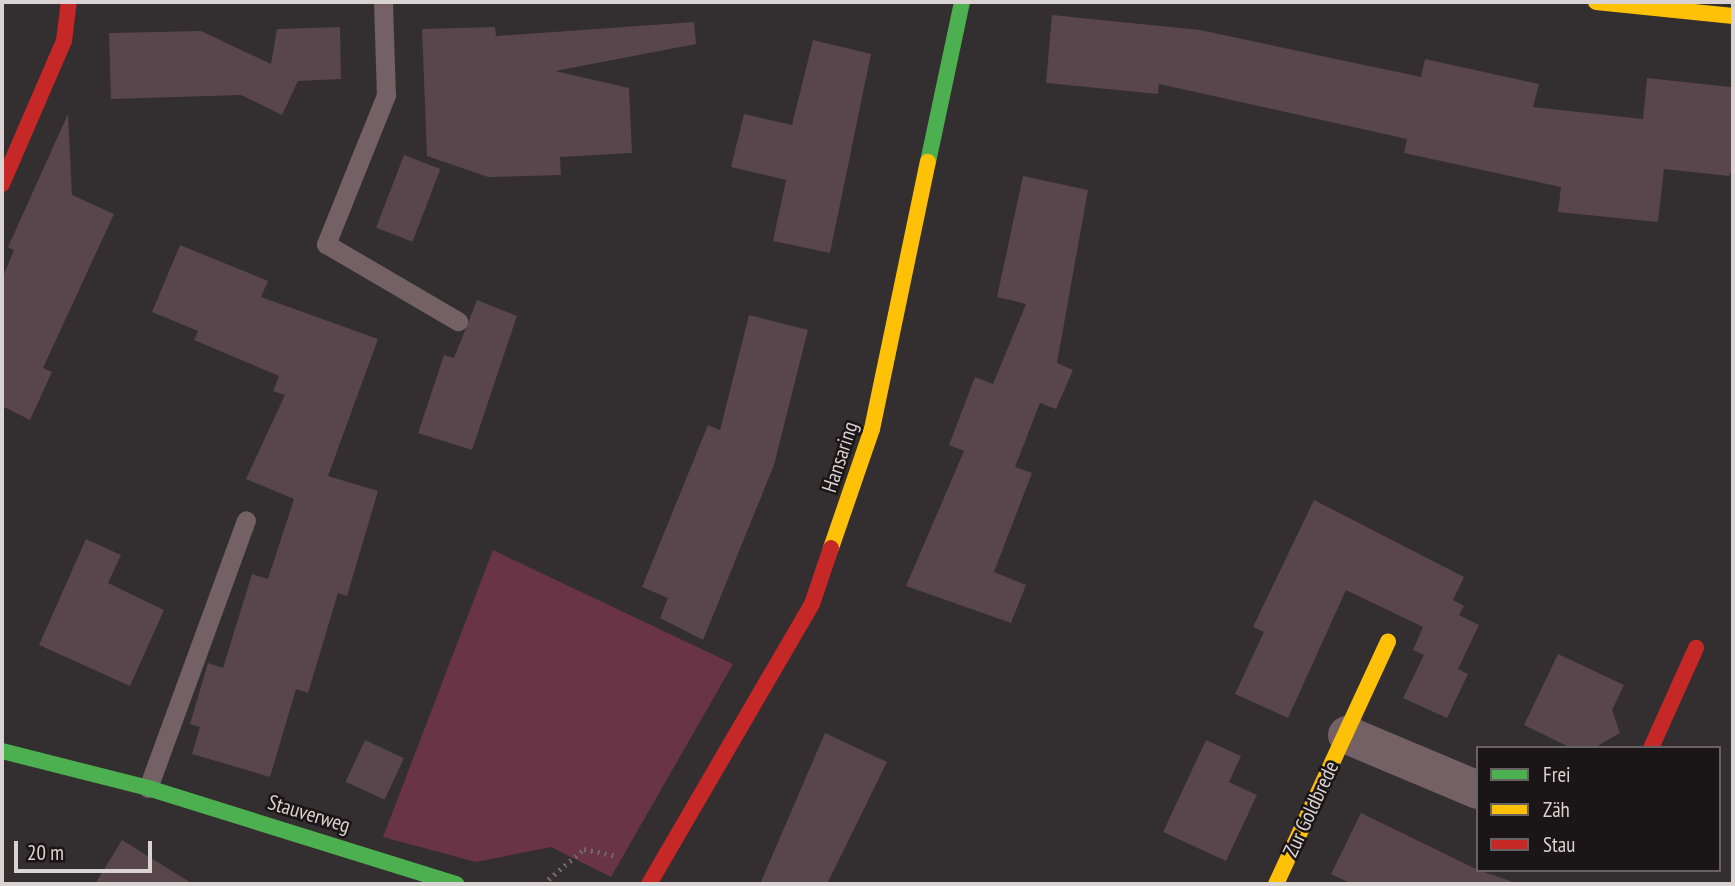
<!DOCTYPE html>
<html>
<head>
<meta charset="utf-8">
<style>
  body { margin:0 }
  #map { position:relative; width:1735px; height:886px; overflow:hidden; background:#332e2f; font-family:"PT Sans Narrow",sans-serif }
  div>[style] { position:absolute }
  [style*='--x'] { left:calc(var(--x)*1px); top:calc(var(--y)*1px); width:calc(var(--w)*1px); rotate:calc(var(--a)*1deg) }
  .green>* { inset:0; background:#693445 }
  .building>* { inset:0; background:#59454c; transform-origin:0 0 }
  .path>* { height:4.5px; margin-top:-2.25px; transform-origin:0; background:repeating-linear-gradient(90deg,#74676a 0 2px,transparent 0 7px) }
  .lane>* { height:19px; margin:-9.5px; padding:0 9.5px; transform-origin:9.5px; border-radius:9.5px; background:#736166 }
  .street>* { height:38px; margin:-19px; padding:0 19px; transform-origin:19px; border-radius:19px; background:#736166 }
  .fast>* { height:16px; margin:-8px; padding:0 8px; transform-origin:8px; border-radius:8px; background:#4caf50 }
  .slow>* { height:16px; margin:-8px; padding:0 8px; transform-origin:8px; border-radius:8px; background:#ffc107 }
  .jam>* { height:16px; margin:-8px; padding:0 8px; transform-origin:8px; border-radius:8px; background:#c62828 }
  span { translate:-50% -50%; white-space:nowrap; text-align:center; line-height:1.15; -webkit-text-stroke:5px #1a1516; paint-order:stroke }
  .street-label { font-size:21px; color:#dad3d4 }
  .frame { position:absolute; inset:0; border:4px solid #dad3d4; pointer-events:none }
  .legend { position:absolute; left:1476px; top:746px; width:245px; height:126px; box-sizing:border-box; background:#1a1516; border:2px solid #676162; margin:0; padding:9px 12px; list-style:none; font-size:21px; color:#dad3d4 }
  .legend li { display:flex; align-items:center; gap:14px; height:35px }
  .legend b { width:35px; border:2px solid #676162 }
  .scale { position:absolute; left:14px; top:841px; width:138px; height:32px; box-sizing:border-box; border:4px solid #dad3d4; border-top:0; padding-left:9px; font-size:21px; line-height:24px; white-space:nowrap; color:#dad3d4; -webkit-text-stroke:5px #1a1516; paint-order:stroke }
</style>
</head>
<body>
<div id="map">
  <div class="green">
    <i style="clip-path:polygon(493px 550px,733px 664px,611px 877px,551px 847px,476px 862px,383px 837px)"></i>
  </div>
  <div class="building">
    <i style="clip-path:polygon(1052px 15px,1200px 30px,1421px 77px,1425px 59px,1539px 84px,1533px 107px,1643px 119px,1647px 78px,1731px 87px,1733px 169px,1729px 176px,1664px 169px,1658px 222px,1558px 212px,1561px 187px,1404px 153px,1407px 139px,1159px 84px,1158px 94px,1046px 83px)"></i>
    <i style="clip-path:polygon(694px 22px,696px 44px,555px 71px,629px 88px,632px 153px,560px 157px,561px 175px,488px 177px,427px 156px,422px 29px,495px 27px,496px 36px)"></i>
    <i style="clip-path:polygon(340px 27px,341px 79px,298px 81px,282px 115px,241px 95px,111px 99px,109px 33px,201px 31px,271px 64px,277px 29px)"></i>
    <i style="clip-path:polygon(813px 40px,871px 54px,830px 253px,773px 241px,786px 180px,731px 167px,744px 114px,792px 125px)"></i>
    <i style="clip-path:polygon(68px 114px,72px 195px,114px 214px,43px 368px,52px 372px,30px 420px,2px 406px,2px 279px,14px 250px,8px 247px)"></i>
    <i style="left:404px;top:155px;width:39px;height:78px;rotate:21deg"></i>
    <i style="clip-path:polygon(1023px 176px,1088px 190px,1057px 363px,1073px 370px,1056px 409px,1040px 403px,1015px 467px,1032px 473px,994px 572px,1026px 585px,1011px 623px,906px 586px,964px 451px,949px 445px,975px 377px,993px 384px,1026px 304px,997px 297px)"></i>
    <i style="clip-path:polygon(180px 245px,268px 281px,261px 297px,378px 339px,328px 476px,378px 491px,347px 596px,338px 593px,308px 693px,296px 689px,270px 777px,192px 754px,200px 727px,190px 724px,208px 663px,223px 668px,252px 574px,268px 579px,294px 499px,246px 479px,285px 395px,273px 391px,279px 376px,194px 340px,198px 331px,152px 312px)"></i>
    <i style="clip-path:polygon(477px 300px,517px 316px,472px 450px,418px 433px,444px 355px,454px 358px)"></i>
    <i style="clip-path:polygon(749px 315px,808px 330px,774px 465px,703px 640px,660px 618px,668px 598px,642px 587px,708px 425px,720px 430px)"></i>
    <i style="clip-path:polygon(1314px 500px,1464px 577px,1453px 600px,1464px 606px,1459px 615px,1479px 625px,1458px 669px,1468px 674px,1447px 718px,1403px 698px,1424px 655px,1413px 650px,1423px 627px,1346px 590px,1288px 718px,1235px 694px,1264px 632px,1253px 627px)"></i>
    <i style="clip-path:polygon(86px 539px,121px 555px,108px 583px,164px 610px,130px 686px,39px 645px)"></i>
    <i style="clip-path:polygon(1558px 654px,1624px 685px,1612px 710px,1620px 733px,1594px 748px,1571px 748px,1524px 725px)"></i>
    <i style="clip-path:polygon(825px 733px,887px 762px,827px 884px,760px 884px)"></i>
    <i style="left:365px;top:740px;width:43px;height:46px;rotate:25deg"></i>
    <i style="clip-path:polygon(1206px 740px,1241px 756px,1229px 782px,1257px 795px,1226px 861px,1163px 832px)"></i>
    <i style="clip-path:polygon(1361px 813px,1478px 870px,1519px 884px,1352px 884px,1331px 874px)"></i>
    <i style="clip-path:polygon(122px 840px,193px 884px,95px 884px)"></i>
  </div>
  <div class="path">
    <i style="--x:543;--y:884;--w:54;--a:-40.5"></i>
    <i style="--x:584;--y:849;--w:33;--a:12"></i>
  </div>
  <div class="lane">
    <i style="--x:383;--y:2;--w:93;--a:88.2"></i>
    <i style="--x:386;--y:95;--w:161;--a:111.9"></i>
    <i style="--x:326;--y:244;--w:153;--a:30.3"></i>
    <i style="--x:148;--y:788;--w:285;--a:-69.9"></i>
  </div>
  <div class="street">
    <i style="--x:1347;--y:735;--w:142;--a:22.8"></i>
  </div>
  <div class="fast">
    <i style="--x:928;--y:162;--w:164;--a:-78"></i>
    <i style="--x:2;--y:751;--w:151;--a:14.2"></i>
    <i style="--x:148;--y:788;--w:323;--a:17.3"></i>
  </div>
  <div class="slow">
    <i style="--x:1596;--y:2;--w:138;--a:5.8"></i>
    <i style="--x:831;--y:548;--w:126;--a:-71"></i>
    <i style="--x:872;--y:429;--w:273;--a:-78.2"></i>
    <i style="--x:1276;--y:884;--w:267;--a:-65.2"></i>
  </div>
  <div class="jam">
    <i style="--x:2;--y:184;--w:156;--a:-66.6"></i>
    <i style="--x:64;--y:41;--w:39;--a:-83"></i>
    <i style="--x:1651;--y:748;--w:110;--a:-65.8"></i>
    <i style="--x:649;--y:884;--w:324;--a:-59.8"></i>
    <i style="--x:812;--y:604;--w:59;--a:-71.3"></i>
  </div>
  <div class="street-label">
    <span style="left:840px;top:457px;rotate:-72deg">Hansaring</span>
    <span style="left:1311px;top:809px;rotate:-65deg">Zur Goldbrede</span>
    <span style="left:309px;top:814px;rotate:17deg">Stauverweg</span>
  </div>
  <div class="frame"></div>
  <ul class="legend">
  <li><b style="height:9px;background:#4caf50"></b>Frei</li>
  <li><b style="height:9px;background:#ffc107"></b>Zäh</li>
  <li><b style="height:9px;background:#c62828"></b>Stau</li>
  </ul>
  <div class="scale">20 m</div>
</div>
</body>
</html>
